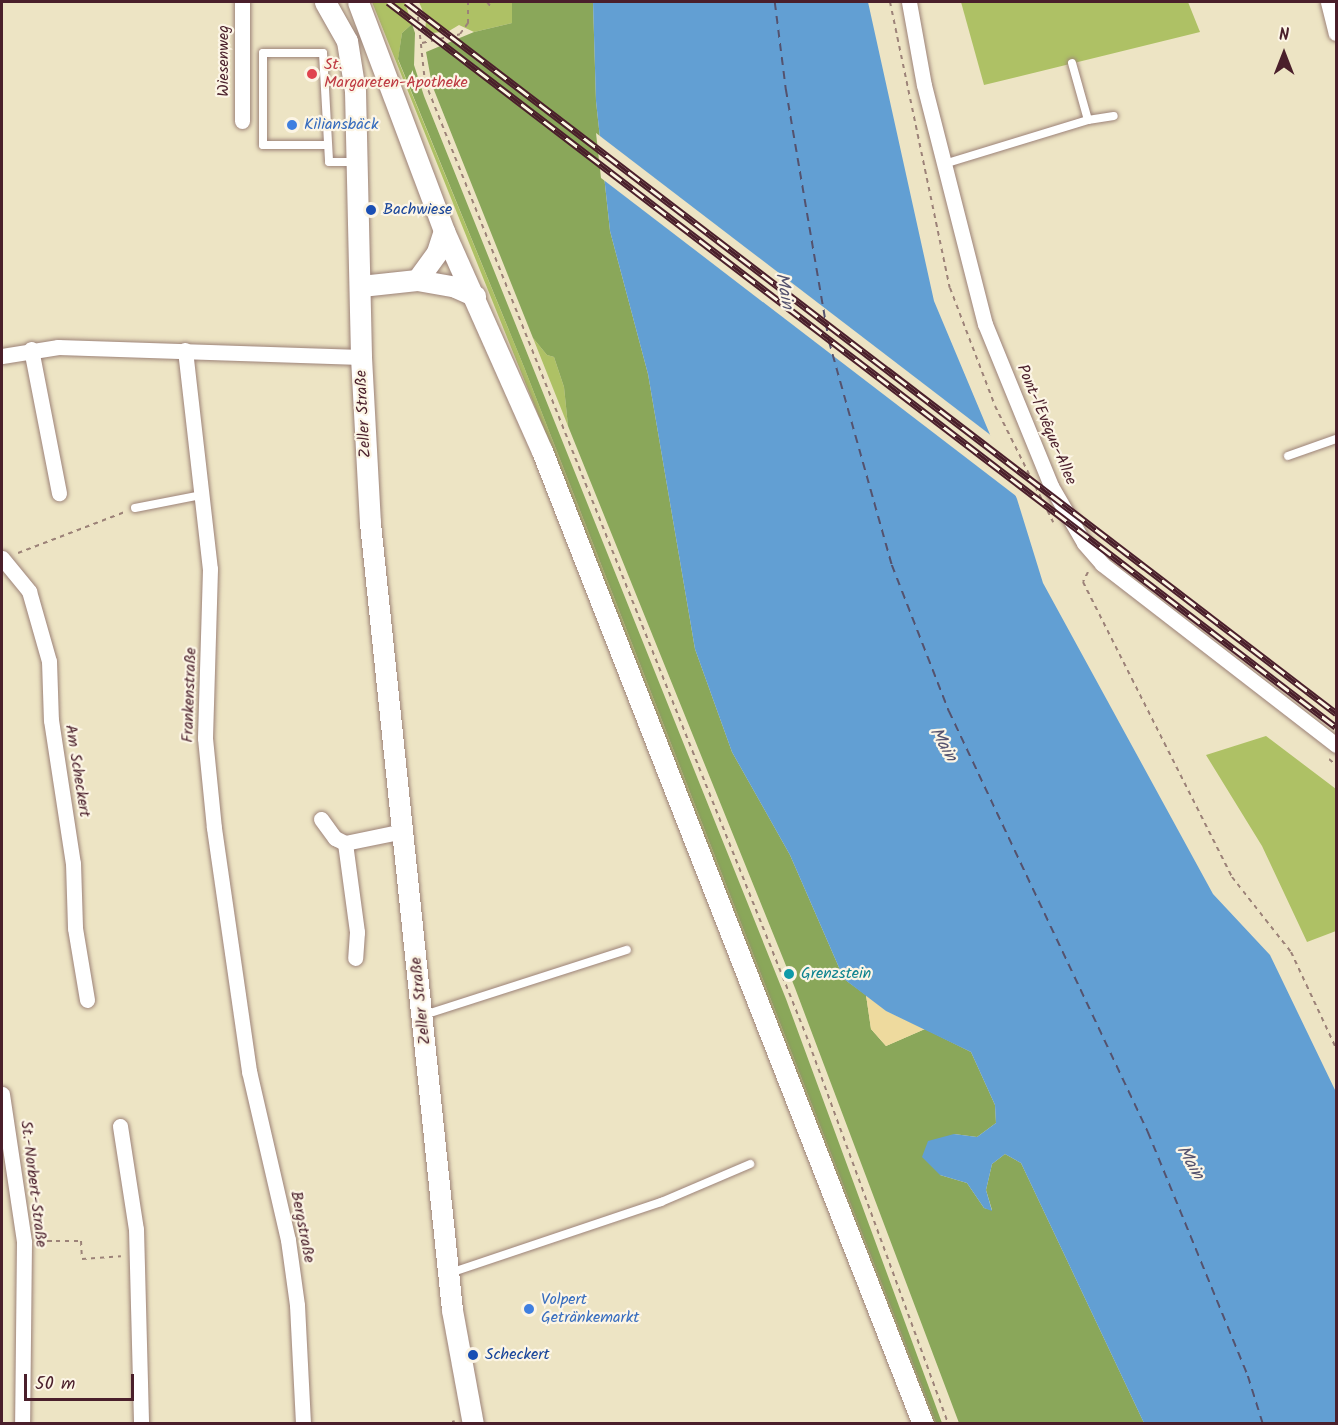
<!DOCTYPE html>
<html>
<head>
<meta charset="utf-8">
<style>
  body { margin:0 }
  #map { position:relative; width:1338px; height:1425px; overflow:hidden; background:#ede4c4; font-family:Kalam,sans-serif }
  div>[style] { position:absolute }
  [style*='--x'] { left:calc(var(--x)*1px); top:calc(var(--y)*1px); width:calc(var(--w)*1px); rotate:calc(var(--a)*1deg) }
  .green>* { inset:0; background:#aec165 }
  .forest>* { inset:0; background:#8aa75a }
  .sand>* { inset:0; background:#eeda9e }
  .water>* { inset:0; background:#629fd3 }
  .pier>* { inset:0; background:#ede4c4 }
  .ferry>* { height:1.5px; margin-top:-0.75px; transform-origin:0; background:repeating-linear-gradient(90deg,#54526e 0 8px,transparent 0 14px) }
  .path>* { height:2px; margin-top:-1px; transform-origin:0; background:repeating-linear-gradient(90deg,#9c8278 0 4.5px,transparent 0 9px) }
  .roads { filter:drop-shadow(0 0 2px #9c8278) drop-shadow(0 0 2px #9c8278) }
  .lane>* { height:8px; margin:-4px; padding:0 4px; transform-origin:4px; border-radius:4px; background:#fff }
  .street>* { height:15px; margin:-7.5px; padding:0 7.5px; transform-origin:7.5px; border-radius:7.5px; background:#fff }
  .secondary>* { height:21px; margin:-10.5px; padding:0 10.5px; transform-origin:10.5px; border-radius:10.5px; background:#fff }
  .rail>* { height:7px; margin-top:-3.5px; transform-origin:0; background:repeating-linear-gradient(90deg,#fcf5e5 0 14px,#4a1f2b 0 28px); box-sizing:border-box; border-block:2px solid #4a1f2b }
  .dots>* { width:16px; height:16px; translate:-50% -50%; box-sizing:border-box; border:3px solid #fcf5e5; border-radius:50% }
  span { translate:-50% -50%; white-space:nowrap; text-align:center; line-height:1.15; -webkit-text-stroke:4.5px #fcf5e5; paint-order:stroke }
  .street-label { font-size:16px; color:#4a1f2b }
  .health-label { font-size:16px; color:#be3a42 }
  .left { translate:0 -50%; text-align:left }
  .shop-label { font-size:16px; color:#366cbe }
  .transit-label { font-size:16px; color:#164399 }
  .culture-label { font-size:16px; color:#0d838f }
  .water-label { font-size:18px; color:#54526e; font-style:italic }
  .frame { position:absolute; inset:0; border:3px solid #4a1f2b; pointer-events:none }
  .north { position:absolute; left:1254px; top:24px; width:60px; height:60px; -webkit-text-stroke:4px #fcf5e5; paint-order:stroke; rotate:0deg; font-size:16px; font-weight:700; line-height:24px; text-align:center; color:#4a1f2b }
  .north::after { content:''; display:block; margin:auto; width:21px; height:27px; background:#4a1f2b; clip-path:polygon(50% 0,100% 100%,50% 72%,0 100%) }
  .scale { position:absolute; left:24px; top:1374px; width:110px; height:27px; box-sizing:border-box; border:3px solid #4a1f2b; border-top:0; padding-left:8px; font-size:18px; line-height:21px; white-space:nowrap; color:#4a1f2b; -webkit-text-stroke:4px #fcf5e5; paint-order:stroke }
</style>
</head>
<body>
<div id="map">
  <div class="green">
    <i style="clip-path:polygon(372px 2px,404px 2px,406px 6px,412px 24px,402px 33px,398px 60px,524px 367px,936px 1423px,931px 1423px,552px 449px)"></i>
    <i style="clip-path:polygon(419px 2px,512px 2px,515px 7px,512px 23px,474px 32px,459px 25px,449px 31px,425px 34px,426px 19px)"></i>
    <i style="clip-path:polygon(961px 2px,1188px 2px,1200px 32px,984px 85px)"></i>
    <i style="clip-path:polygon(533px 338px,547px 355px,554px 357px,564px 387px,568px 426px)"></i>
    <i style="clip-path:polygon(1266px 736px,1336px 789px,1336px 931px,1307px 942px,1262px 846px,1206px 755px)"></i>
  </div>
  <div class="forest">
    <i style="clip-path:polygon(512px 2px,593px 2px,596px 101px,610px 231px,648px 374px,695px 649px,732px 752px,790px 855px,844px 979px,866px 995px,871px 1029px,886px 1046px,925px 1029px,971px 1052px,995px 1105px,996px 1123px,977px 1137px,954px 1134px,940px 1175px,967px 1183px,984px 1208px,992px 1210px,986px 1190px,992px 1164px,1005px 1154px,1021px 1163px,1144px 1423px,959px 1423px,795px 988px,568px 426px,564px 387px,554px 357px,547px 355px,533px 338px,432px 85px,426px 52px,474px 32px,512px 23px)"></i>
    <i style="clip-path:polygon(412px 24px,415px 33px,414px 65px,424px 96px,786px 999px,942px 1423px,936px 1423px,524px 367px,398px 59px,402px 33px)"></i>
  </div>
  <div class="sand">
    <i style="clip-path:polygon(866px 995px,886px 1011px,925px 1029px,886px 1046px,871px 1029px)"></i>
  </div>
  <div class="water">
    <i style="clip-path:polygon(593px 2px,868px 2px,934px 301px,1017px 499px,1043px 583px,1213px 894px,1270px 955px,1336px 1092px,1336px 1423px,1144px 1423px,1021px 1163px,1005px 1154px,992px 1164px,986px 1190px,992px 1211px,984px 1208px,967px 1183px,940px 1175px,922px 1157px,928px 1141px,954px 1134px,977px 1137px,996px 1123px,995px 1105px,971px 1052px,886px 1011px,844px 979px,790px 855px,732px 752px,695px 649px,648px 374px,610px 231px,596px 101px)"></i>
  </div>
  <div class="pier">
    <i style="clip-path:polygon(596px 133px,997px 440px,1020px 499px,601px 178px)"></i>
  </div>
  <div class="ferry">
    <i style="--x:775;--y:2;--w:88;--a:82.8"></i>
    <i style="--x:786;--y:89;--w:256;--a:80.3"></i>
    <i style="--x:829;--y:341;--w:233;--a:74.3"></i>
    <i style="--x:892;--y:565;--w:157;--a:68.7"></i>
    <i style="--x:949;--y:711;--w:466;--a:64.7"></i>
    <i style="--x:1148;--y:1132;--w:264;--a:67.7"></i>
    <i style="--x:1248;--y:1376;--w:50;--a:72.6"></i>
  </div>
  <div class="path">
    <i style="--x:411;--y:2;--w:17;--a:65"></i>
    <i style="--x:418;--y:17;--w:65;--a:83.9"></i>
    <i style="--x:425;--y:82;--w:1026;--a:68.21"></i>
    <i style="--x:806;--y:1035;--w:414;--a:69.9"></i>
    <i style="--x:487;--y:2;--w:6;--a:51"></i>
    <i style="--x:890;--y:2;--w:292;--a:78.2"></i>
    <i style="--x:950;--y:288;--w:126;--a:69.1"></i>
    <i style="--x:995;--y:406;--w:130;--a:63.4"></i>
    <i style="--x:422;--y:43;--w:39;--a:-13"></i>
    <i style="--x:460;--y:34;--w:14;--a:-54"></i>
    <i style="--x:468;--y:23;--w:21;--a:-90"></i>
    <i style="--x:18;--y:553;--w:115;--a:-21"></i>
    <i style="--x:1088;--y:572;--w:11;--a:117"></i>
    <i style="--x:1083;--y:582;--w:330;--a:63.2"></i>
    <i style="--x:1232;--y:877;--w:95;--a:51.8"></i>
    <i style="--x:1291;--y:952;--w:106;--a:64.9"></i>
    <i style="--x:1329;--y:759;--w:9;--a:41"></i>
    <i style="--x:38;--y:1241;--w:43;--a:0"></i>
    <i style="--x:81;--y:1241;--w:18;--a:87"></i>
    <i style="--x:82;--y:1259;--w:39;--a:-4"></i>
    <i style="--x:443;--y:1424;--w:12;--a:-14"></i>
  </div>
  <div class="roads">
    <div class="lane">
      <i style="--x:1072;--y:63;--w:59;--a:74.3"></i>
      <i style="--x:328;--y:145;--w:65;--a:180"></i>
      <i style="--x:263;--y:145;--w:92;--a:-90"></i>
      <i style="--x:263;--y:53;--w:60;--a:0"></i>
      <i style="--x:323;--y:53;--w:109;--a:86.8"></i>
      <i style="--x:329;--y:162;--w:27;--a:0"></i>
      <i style="--x:944;--y:164;--w:151;--a:-17"></i>
      <i style="--x:1088;--y:120;--w:26;--a:-9"></i>
      <i style="--x:1288;--y:456;--w:51;--a:-19.5"></i>
      <i style="--x:135;--y:508;--w:67;--a:-11.1"></i>
      <i style="--x:424;--y:1015;--w:213;--a:-17.8"></i>
      <i style="--x:450;--y:1273;--w:223;--a:-18.6"></i>
      <i style="--x:661;--y:1202;--w:97;--a:-23.1"></i>
    </div>
    <div class="street">
      <i style="--x:909;--y:2;--w:84;--a:79.8"></i>
      <i style="--x:924;--y:85;--w:247;--a:75.7"></i>
      <i style="--x:985;--y:324;--w:175;--a:67.8"></i>
      <i style="--x:1051;--y:486;--w:66;--a:59.9"></i>
      <i style="--x:1084;--y:543;--w:28;--a:49"></i>
      <i style="--x:1102;--y:564;--w:296;--a:37.7"></i>
      <i style="--x:1328;--y:2;--w:32;--a:76"></i>
      <i style="--x:242;--y:121;--w:119;--a:-90"></i>
      <i style="--x:31;--y:349;--w:147;--a:79"></i>
      <i style="--x:185;--y:350;--w:220;--a:83.5"></i>
      <i style="--x:210;--y:569;--w:169;--a:91.7"></i>
      <i style="--x:205;--y:738;--w:90;--a:84.3"></i>
      <i style="--x:214;--y:828;--w:246;--a:81.8"></i>
      <i style="--x:249;--y:1071;--w:173;--a:77"></i>
      <i style="--x:288;--y:1240;--w:66;--a:82.1"></i>
      <i style="--x:297;--y:1305;--w:119;--a:87.1"></i>
      <i style="--x:2;--y:356;--w:57;--a:-9.1"></i>
      <i style="--x:58;--y:347;--w:303;--a:1.9"></i>
      <i style="--x:2;--y:558;--w:43;--a:50.7"></i>
      <i style="--x:29;--y:591;--w:73;--a:74.1"></i>
      <i style="--x:49;--y:661;--w:59;--a:88.1"></i>
      <i style="--x:51;--y:720;--w:145;--a:81.3"></i>
      <i style="--x:73;--y:863;--w:65;--a:88.2"></i>
      <i style="--x:75;--y:928;--w:73;--a:80.5"></i>
      <i style="--x:321;--y:819;--w:24;--a:54"></i>
      <i style="--x:335;--y:838;--w:11;--a:27"></i>
      <i style="--x:345;--y:843;--w:59;--a:-11.7"></i>
      <i style="--x:345;--y:843;--w:90;--a:82.3"></i>
      <i style="--x:357;--y:932;--w:26;--a:94"></i>
      <i style="--x:2;--y:1094;--w:150;--a:81.5"></i>
      <i style="--x:24;--y:1242;--w:182;--a:90.6"></i>
      <i style="--x:120;--y:1126;--w:104;--a:81.2"></i>
      <i style="--x:136;--y:1229;--w:195;--a:88.5"></i>
    </div>
    <div class="secondary">
      <i style="--x:325;--y:2;--w:45;--a:60.6"></i>
      <i style="--x:347;--y:41;--w:51;--a:80.9"></i>
      <i style="--x:355;--y:91;--w:266;--a:88.7"></i>
      <i style="--x:361;--y:357;--w:166;--a:86.9"></i>
      <i style="--x:370;--y:523;--w:791;--a:84.05"></i>
      <i style="--x:452;--y:1310;--w:116;--a:79.6"></i>
      <i style="--x:358;--y:2;--w:245;--a:69.4"></i>
      <i style="--x:444;--y:231;--w:241;--a:66"></i>
      <i style="--x:542;--y:451;--w:1045;--a:68.62"></i>
      <i style="--x:417;--y:280;--w:34;--a:-54"></i>
      <i style="--x:437;--y:252;--w:22;--a:-72"></i>
      <i style="--x:361;--y:286;--w:56;--a:-6.1"></i>
      <i style="--x:417;--y:280;--w:39;--a:10"></i>
      <i style="--x:455;--y:287;--w:22;--a:24"></i>
    </div>
  </div>
  <div class="rail">
    <i style="--x:388;--y:2;--w:1193;--a:37.41"></i>
    <i style="--x:406;--y:2;--w:1171;--a:37.4"></i>
  </div>
  <div class="dots">
    <i style="left:312px;top:74px;background:#e0444e"></i>
    <i style="left:292px;top:125px;background:#3f7fe0"></i>
    <i style="left:371px;top:210px;background:#1a4fb4"></i>
    <i style="left:789px;top:974px;background:#0f9aa8"></i>
    <i style="left:529px;top:1309px;background:#3f7fe0"></i>
    <i style="left:473px;top:1355px;background:#1a4fb4"></i>
  </div>
  <div class="street-label">
    <span style="left:224px;top:61px;rotate:-90deg">Wiesenweg</span>
    <span style="left:364px;top:414px;rotate:-93deg">Zeller Straße</span>
    <span style="left:1046px;top:425px;rotate:67deg">Pont-l'Evêque-Allee</span>
    <span style="left:190px;top:695px;rotate:-88deg">Frankenstraße</span>
    <span style="left:77px;top:771px;rotate:81deg">Am Scheckert</span>
    <span style="left:421px;top:1001px;rotate:-96deg">Zeller Straße</span>
    <span style="left:33px;top:1184px;rotate:83deg">St.-Norbert-Straße</span>
    <span style="left:302px;top:1227px;rotate:79deg">Bergstraße</span>
  </div>
  <div class="health-label">
    <span class="left" style="left:324px;top:74px">St.<br>Margareten-Apotheke</span>
  </div>
  <div class="shop-label">
    <span class="left" style="left:304px;top:125px">Kiliansbäck</span>
    <span class="left" style="left:541px;top:1309px">Volpert<br>Getränkemarkt</span>
  </div>
  <div class="transit-label">
    <span class="left" style="left:383px;top:210px">Bachwiese</span>
    <span class="left" style="left:485px;top:1355px">Scheckert</span>
  </div>
  <div class="culture-label">
    <span class="left" style="left:801px;top:974px">Grenzstein</span>
  </div>
  <div class="water-label">
    <span style="left:783px;top:291px;rotate:79deg">Main</span>
    <span style="left:942px;top:745px;rotate:60deg">Main</span>
    <span style="left:1189px;top:1163px;rotate:59deg">Main</span>
  </div>
  <div class="frame"></div>
  <div class="north">N</div>
  <div class="scale">50 m</div>
</div>
</body>
</html>
